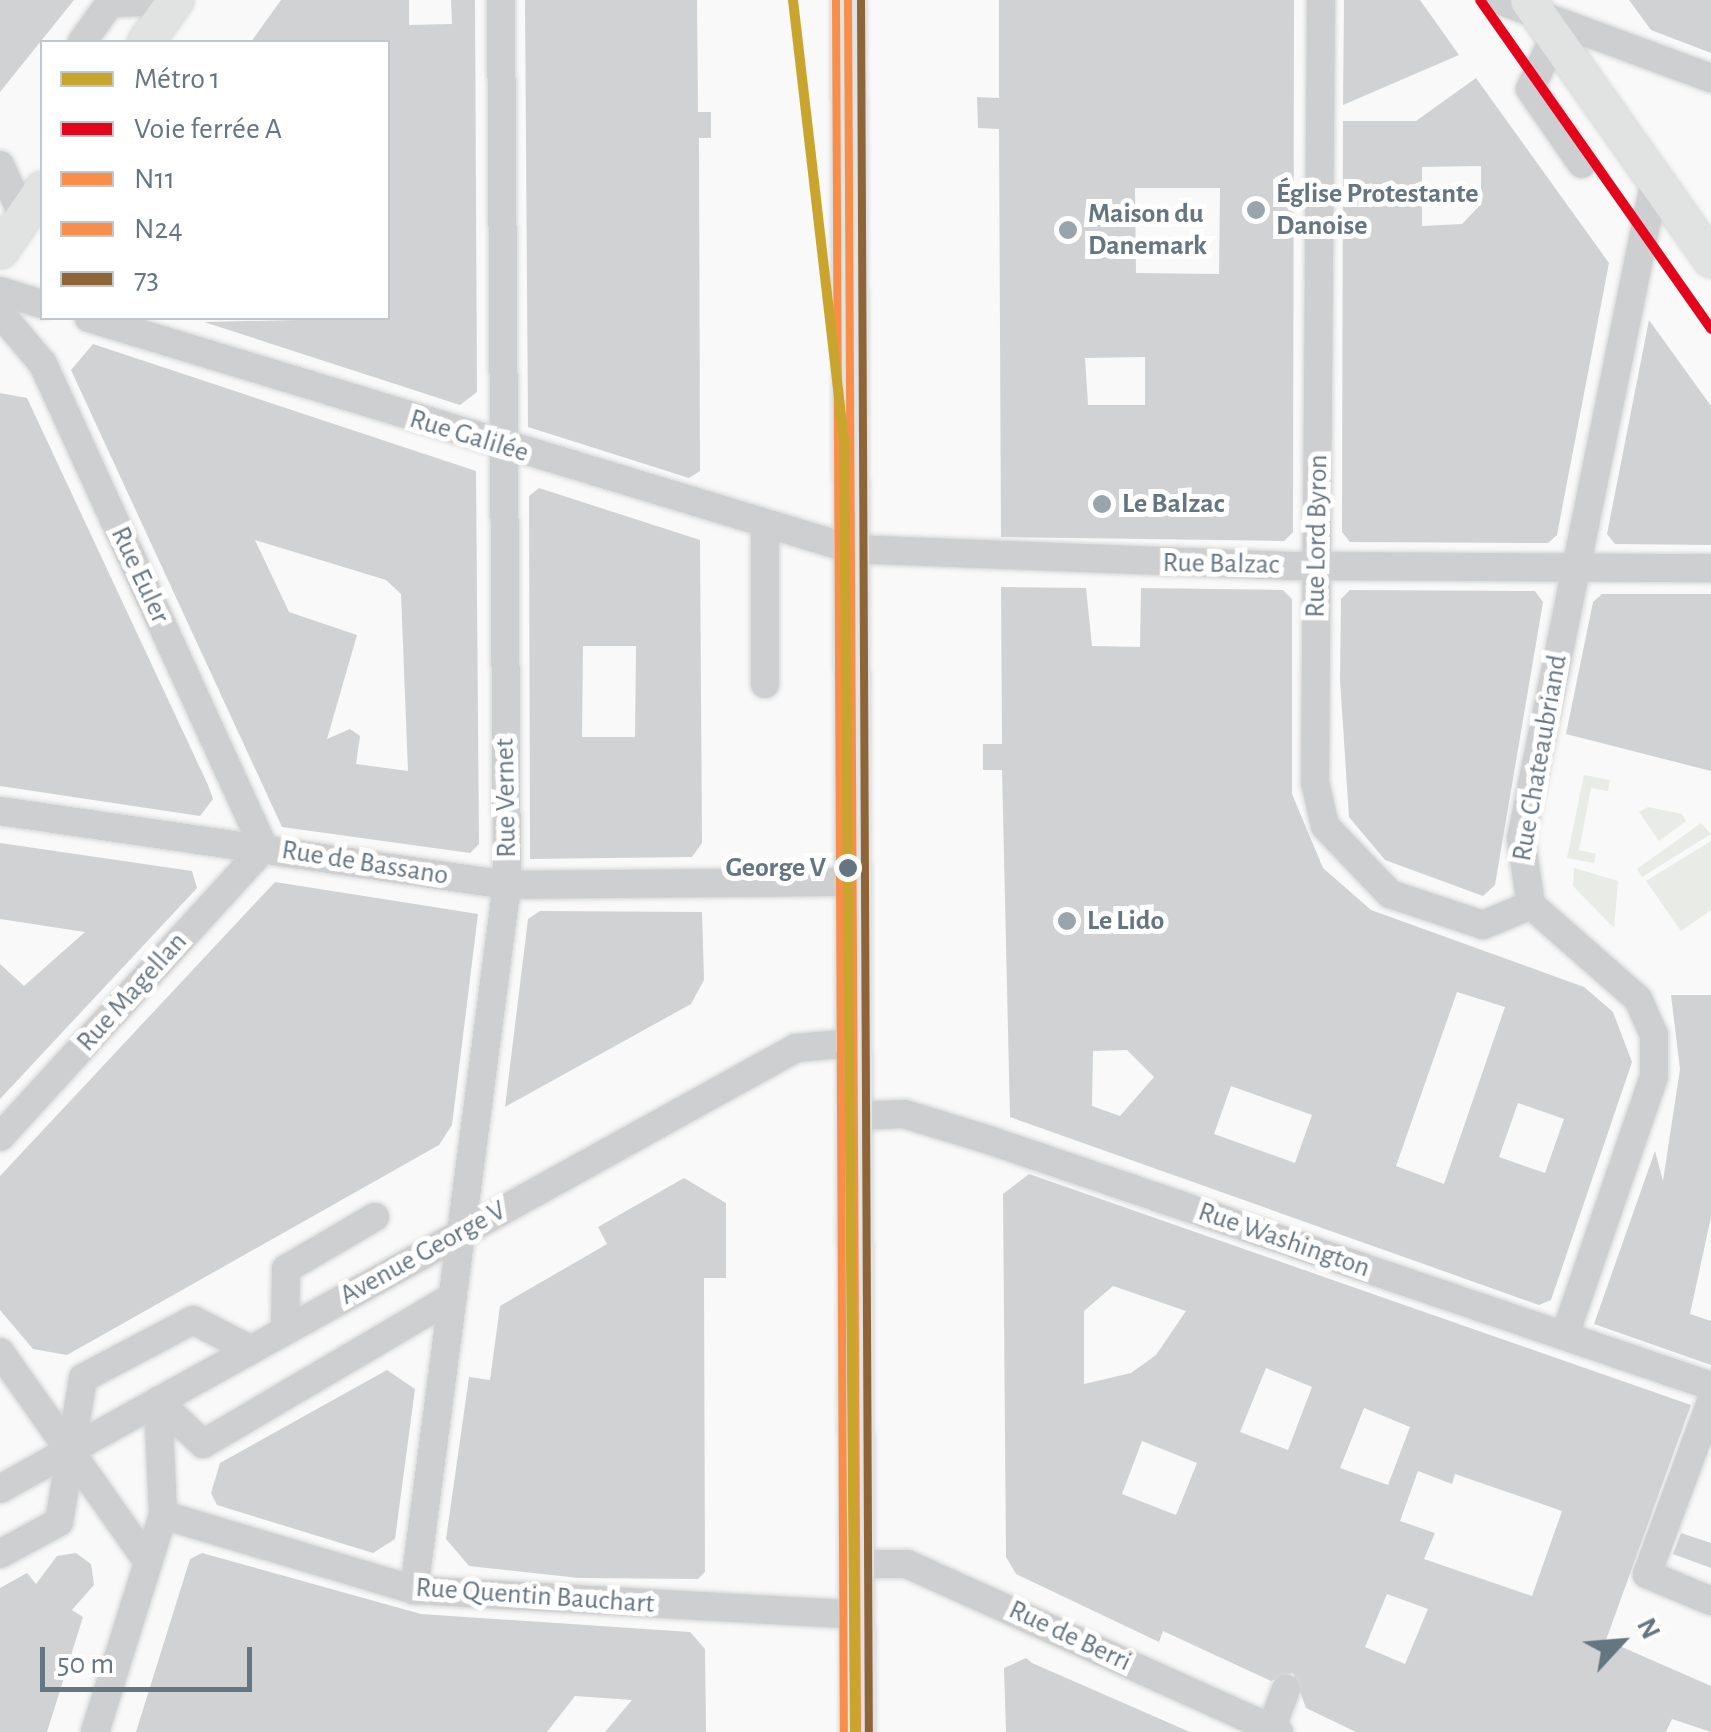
<!DOCTYPE html>
<html>
<head>
<meta charset="utf-8">
<style>
  body { margin:0 }
  #map { position:relative; width:1711px; height:1732px; overflow:hidden; background:#f9f9f9; font-family:"Alegreya Sans",sans-serif }
  div>[style] { position:absolute }
  [style*='--x'] { left:calc(var(--x)*1px); top:calc(var(--y)*1px); width:calc(var(--w)*1px); rotate:calc(var(--a)*1deg) }
  .green>* { inset:0; background:#e8ebe6 }
  .building>* { inset:0; background:#d0d2d3 }
  .roads { filter:drop-shadow(0 0 2px #d5d6d7) drop-shadow(0 0 2px #d5d6d7) }
  .minor>* { height:28px; margin:-14px; padding:0 14px; transform-origin:14px; border-radius:14px; background:#cecfd0 }
  .major>* { height:35px; margin:-17.5px; padding:0 17.5px; transform-origin:17.5px; border-radius:17.5px; background:#e1e2e2 }
  .bus-1>* { height:8px; margin:-4px; padding:0 4px; transform-origin:4px; border-radius:4px; background:#f78f4b }
  .bus-2>* { height:8px; margin:-4px; padding:0 4px; transform-origin:4px; border-radius:4px; background:#f78f4b }
  .bus-3>* { height:8px; margin:-4px; padding:0 4px; transform-origin:4px; border-radius:4px; background:#8d6538 }
  .rail-1>* { height:10px; margin:-5px; padding:0 5px; transform-origin:5px; border-radius:5px; background:#e3051c }
  .metro-1>* { height:10px; margin:-5px; padding:0 5px; transform-origin:5px; border-radius:5px; background:#c9a52e }
  .dots>* { width:28px; height:28px; translate:-50% -50%; box-sizing:border-box; border:5px solid #fff; border-radius:50% }
  span { translate:-50% -50%; white-space:nowrap; text-align:center; line-height:1.15; -webkit-text-stroke:10px #fff; paint-order:stroke }
  .poi-label { font-size:28px; color:#657683; font-weight:700 }
  .left { translate:0 -50%; text-align:left }
  .street-label { font-size:28px; color:#657683 }
  .stop-label { font-size:28px; color:#657683; font-weight:700 }
  .right { translate:-100% -50%; text-align:right }
  .legend { position:absolute; left:40px; top:40px; width:350px; height:280px; box-sizing:border-box; background:#fff; border:2px solid #c1c8cd; margin:0; padding:12px 18px; list-style:none; font-size:30px; color:#657683 }
  .legend li { display:flex; align-items:center; gap:20px; height:50px }
  .legend b { width:50px; border:2px solid #c1c8cd }
  .north { position:absolute; left:1571px; top:1592px; width:100px; height:100px; -webkit-text-stroke:8px #fff; paint-order:stroke; rotate:64deg; font-size:28px; font-weight:700; line-height:40px; text-align:center; color:#657683 }
  .north::after { content:''; display:block; margin:auto; width:35px; height:45px; background:#657683; clip-path:polygon(50% 0,100% 100%,50% 72%,0 100%) }
  .scale { position:absolute; left:40px; top:1647px; width:212px; height:45px; box-sizing:border-box; border:5px solid #657683; border-top:0; padding-left:12px; font-size:30px; line-height:35px; white-space:nowrap; color:#657683; -webkit-text-stroke:8px #fff; paint-order:stroke }
</style>
</head>
<body>
<div id="map">
  <div class="green">
    <i style="clip-path:polygon(1584px 775px,1610px 780px,1608px 791px,1591px 788px,1579px 850px,1596px 854px,1594px 863px,1567px 858px)"></i>
    <i style="clip-path:polygon(1648px 807px,1682px 814px,1686px 821px,1659px 841px,1639px 812px)"></i>
    <i style="clip-path:polygon(1701px 823px,1711px 834px,1642px 877px,1637px 869px)"></i>
    <i style="clip-path:polygon(1711px 841px,1711px 910px,1681px 931px,1646px 881px)"></i>
    <i style="clip-path:polygon(1574px 868px,1618px 881px,1614px 928px,1573px 886px)"></i>
  </div>
  <div class="building">
    <i style="clip-path:polygon(0 0,74px 0,0 92px)"></i>
    <i style="clip-path:polygon(281px 0,409px 0,409px 25px,452px 24px,451px 0,475px 0,477px 392px,460px 405px,204px 322px,388px 318px,388px 42px,251px 42px)"></i>
    <i style="clip-path:polygon(525px 0,697px 0,698px 112px,711px 112px,711px 138px,699px 138px,700px 471px,689px 478px,528px 427px)"></i>
    <i style="clip-path:polygon(evenodd,999px 0,1294px 0,1293px 532px,1284px 541px,1001px 537px,999px 129px,978px 128px,977px 97px,999px 98px,999px 0,1135px 188px,1220px 188px,1219px 274px,1136px 273px,1135px 188px,999px 0,1145px 357px,1145px 405px,1088px 405px,1085px 358px,1145px 357px)"></i>
    <i style="clip-path:polygon(1344px 0,1420px 0,1459px 55px,1343px 105px)"></i>
    <i style="clip-path:polygon(1629px 0,1711px 0,1711px 53px,1651px 30px)"></i>
    <i style="clip-path:polygon(evenodd,1476px 78px,1609px 263px,1557px 535px,1548px 543px,1350px 542px,1342px 532px,1343px 121px,1416px 121px,1476px 78px,1481px 166px,1481px 204px,1462px 224px,1422px 226px,1422px 167px,1481px 166px)"></i>
    <i style="clip-path:polygon(1649px 320px,1711px 406px,1711px 545px,1615px 544px,1607px 534px)"></i>
    <i style="clip-path:polygon(evenodd,93px 344px,476px 471px,479px 844px,470px 853px,282px 827px,71px 370px,93px 344px,255px 540px,386px 580px,401px 594px,408px 771px,356px 764px,360px 736px,350px 729px,327px 739px,357px 635px,289px 612px,255px 540px)"></i>
    <i style="clip-path:polygon(0 393px,27px 398px,208px 785px,213px 799px,200px 816px,0 786px)"></i>
    <i style="clip-path:polygon(evenodd,539px 488px,700px 540px,702px 843px,692px 857px,530px 859px,529px 496px,539px 488px,583px 646px,636px 646px,635px 737px,582px 737px,583px 646px)"></i>
    <i style="clip-path:polygon(evenodd,1001px 587px,1086px 588px,1092px 646px,1140px 647px,1141px 588px,1283px 590px,1292px 599px,1292px 794px,1323px 868px,1371px 910px,1584px 987px,1613px 1012px,1632px 1062px,1551px 1300px,1539px 1305px,1010px 1117px,1002px 770px,983px 770px,983px 744px,1002px 744px,1001px 587px,1457px 992px,1505px 1007px,1444px 1184px,1396px 1166px,1457px 992px,1001px 587px,1127px 1050px,1154px 1077px,1120px 1116px,1092px 1106px,1093px 1051px,1127px 1050px,1001px 587px,1231px 1086px,1312px 1115px,1295px 1163px,1214px 1134px,1231px 1086px,1001px 587px,1518px 1103px,1564px 1119px,1545px 1173px,1499px 1157px,1518px 1103px)"></i>
    <i style="clip-path:polygon(1350px 590px,1535px 591px,1543px 602px,1495px 885px,1483px 896px,1385px 860px,1349px 817px,1340px 680px,1341px 599px)"></i>
    <i style="clip-path:polygon(1602px 594px,1711px 594px,1711px 771px,1566px 734px,1593px 602px)"></i>
    <i style="clip-path:polygon(0 843px,192px 871px,197px 888px,0 1099px,0 964px,24px 986px,85px 932px,0 919px)"></i>
    <i style="clip-path:polygon(275px 882px,478px 914px,452px 1125px,439px 1145px,67px 1355px,33px 1349px,0 1310px,0 1176px)"></i>
    <i style="clip-path:polygon(540px 911px,702px 912px,704px 980px,691px 1004px,505px 1107px,528px 919px)"></i>
    <i style="clip-path:polygon(1671px 995px,1711px 995px,1711px 1217px,1690px 1314px,1711px 1321px,1711px 1365px,1594px 1324px,1655px 1151px,1663px 1181px,1680px 1069px)"></i>
    <i style="clip-path:polygon(evenodd,1029px 1174px,1691px 1405px,1606px 1640px,1711px 1686px,1711px 1732px,1672px 1719px,1666px 1732px,1356px 1732px,1306px 1708px,1293px 1673px,1271px 1681px,1163px 1631px,1159px 1642px,1016px 1574px,1006px 1557px,1003px 1194px,1029px 1174px,1113px 1286px,1186px 1311px,1156px 1355px,1131px 1373px,1084px 1384px,1084px 1311px,1113px 1286px,1029px 1174px,1266px 1368px,1312px 1387px,1288px 1450px,1240px 1432px,1266px 1368px,1029px 1174px,1364px 1408px,1410px 1427px,1388px 1485px,1340px 1468px,1364px 1408px,1029px 1174px,1142px 1441px,1197px 1463px,1176px 1515px,1122px 1494px,1142px 1441px,1029px 1174px,1418px 1471px,1452px 1484px,1455px 1474px,1562px 1511px,1532px 1596px,1424px 1559px,1435px 1533px,1400px 1521px,1418px 1471px,1029px 1174px,1387px 1594px,1428px 1609px,1405px 1664px,1365px 1647px,1387px 1594px)"></i>
    <i style="clip-path:polygon(684px 1178px,726px 1203px,726px 1278px,704px 1278px,705px 1572px,698px 1579px,579px 1578px,469px 1566px,446px 1539px,469px 1377px,490px 1380px,500px 1306px,607px 1244px,598px 1227px)"></i>
    <i style="clip-path:polygon(387px 1370px,415px 1389px,395px 1539px,373px 1553px,217px 1505px,211px 1493px,220px 1463px)"></i>
    <i style="clip-path:polygon(1681px 1533px,1711px 1543px,1711px 1568px,1673px 1554px)"></i>
    <i style="clip-path:polygon(76px 1553px,91px 1564px,94px 1585px,72px 1610px,83px 1617px,47px 1732px,0 1732px,0 1588px,27px 1573px,36px 1584px,57px 1556px)"></i>
    <i style="clip-path:polygon(202px 1553px,421px 1614px,690px 1632px,705px 1649px,706px 1732px,605px 1732px,632px 1700px,575px 1696px,547px 1732px,136px 1732px,190px 1559px)"></i>
    <i style="clip-path:polygon(1026px 1658px,1032px 1663px,1190px 1732px,1006px 1732px,1004px 1668px)"></i>
  </div>
  <div class="roads">
    <div class="minor">
      <i style="--x:1321;--y:0;--w:782;--a:90.44"></i>
      <i style="--x:1315;--y:782;--w:45;--a:77.2"></i>
      <i style="--x:1325;--y:826;--w:94;--a:46.3"></i>
      <i style="--x:1390;--y:894;--w:98;--a:18.4"></i>
      <i style="--x:1483;--y:925;--w:52;--a:-22.6"></i>
      <i style="--x:1499;--y:0;--w:226;--a:20.2"></i>
      <i style="--x:1554;--y:38;--w:56;--a:115.2"></i>
      <i style="--x:1530;--y:89;--w:91;--a:55.3"></i>
      <i style="--x:82;--y:42;--w:48;--a:-54.3"></i>
      <i style="--x:110;--y:3;--w:64;--a:-1.8"></i>
      <i style="--x:0;--y:165;--w:56;--a:65.7"></i>
      <i style="--x:0;--y:291;--w:44;--a:17.2"></i>
      <i style="--x:0;--y:313;--w:67;--a:49.9"></i>
      <i style="--x:43;--y:364;--w:532;--a:65.46"></i>
      <i style="--x:264;--y:848;--w:391;--a:132.4"></i>
      <i style="--x:89;--y:318;--w:796;--a:16.86"></i>
      <i style="--x:851;--y:549;--w:440;--a:2.2"></i>
      <i style="--x:1291;--y:566;--w:420;--a:0.3"></i>
      <i style="--x:765;--y:528;--w:156;--a:90"></i>
      <i style="--x:0;--y:811;--w:512;--a:8.3"></i>
      <i style="--x:507;--y:885;--w:345;--a:-0.5"></i>
      <i style="--x:854;--y:1116;--w:50;--a:-2.3"></i>
      <i style="--x:904;--y:1114;--w:86;--a:17"></i>
      <i style="--x:986;--y:1139;--w:766;--a:18.81"></i>
      <i style="--x:285;--y:1331;--w:62;--a:-89.1"></i>
      <i style="--x:286;--y:1269;--w:103;--a:-30.3"></i>
      <i style="--x:1565;--y:1335;--w:273;--a:-71"></i>
      <i style="--x:1654;--y:1077;--w:42;--a:-90"></i>
      <i style="--x:1654;--y:1035;--w:39;--a:-114"></i>
      <i style="--x:1638;--y:999;--w:142;--a:-138.7"></i>
      <i style="--x:1531;--y:905;--w:67;--a:-98.6"></i>
      <i style="--x:1521;--y:839;--w:672;--a:-78.51"></i>
      <i style="--x:0;--y:1352;--w:257;--a:54.8"></i>
      <i style="--x:158;--y:1401;--w:62;--a:43.7"></i>
      <i style="--x:203;--y:1444;--w:290;--a:-30.5"></i>
      <i style="--x:1711;--y:1402;--w:184;--a:110.4"></i>
      <i style="--x:1647;--y:1574;--w:69;--a:22.9"></i>
      <i style="--x:0;--y:1489;--w:910;--a:-28.99"></i>
      <i style="--x:796;--y:1048;--w:57;--a:-5"></i>
      <i style="--x:163;--y:1515;--w:262;--a:16.6"></i>
      <i style="--x:414;--y:1590;--w:443;--a:3.2"></i>
      <i style="--x:0;--y:1554;--w:67;--a:-28.5"></i>
      <i style="--x:59;--y:1522;--w:146;--a:-80.5"></i>
      <i style="--x:83;--y:1378;--w:124;--a:-27.8"></i>
      <i style="--x:193;--y:1320;--w:65;--a:27.3"></i>
      <i style="--x:856;--y:1564;--w:51;--a:0"></i>
      <i style="--x:907;--y:1564;--w:408;--a:24.3"></i>
      <i style="--x:414;--y:1590;--w:711;--a:-82.49"></i>
      <i style="--x:507;--y:885;--w:885;--a:-90.39"></i>
      <i style="--x:1271;--y:1729;--w:43;--a:-69.4"></i>
      <i style="--x:95;--y:1732;--w:227;--a:-72.6"></i>
      <i style="--x:163;--y:1515;--w:114;--a:-92.5"></i>
    </div>
    <div class="major">
      <i style="--x:848;--y:0;--w:1732;--a:89.7"></i>
      <i style="--x:1528;--y:0;--w:317;--a:54.8"></i>
      <i style="--x:145;--y:42;--w:52;--a:-54.5"></i>
      <i style="--x:0;--y:250;--w:74;--a:-55.5"></i>
    </div>
  </div>
  <div class="bus-1">
    <i style="--x:848;--y:0;--w:1732;--a:89.7"></i>
  </div>
  <div class="bus-2">
    <i style="--x:836;--y:0;--w:1732;--a:89.74"></i>
  </div>
  <div class="bus-3">
    <i style="--x:861;--y:0;--w:1732;--a:89.74"></i>
  </div>
  <div class="rail-1">
    <i style="--x:1480;--y:0;--w:402;--a:54.9"></i>
  </div>
  <div class="metro-1">
    <i style="--x:793;--y:0;--w:443;--a:83.4"></i>
    <i style="--x:844;--y:440;--w:1292;--a:89.51"></i>
  </div>
  <div class="dots">
    <i style="left:1256px;top:210px;background:#99a4ac"></i>
    <i style="left:1068px;top:230px;background:#99a4ac"></i>
    <i style="left:1102px;top:504px;background:#99a4ac"></i>
    <i style="left:848px;top:868px;background:#657683"></i>
    <i style="left:1067px;top:921px;background:#99a4ac"></i>
  </div>
  <div class="poi-label">
    <span class="left" style="left:1276px;top:210px">Église Protestante<br>Danoise</span>
    <span class="left" style="left:1088px;top:230px">Maison du<br>Danemark</span>
    <span class="left" style="left:1122px;top:504px">Le Balzac</span>
    <span class="left" style="left:1087px;top:921px">Le Lido</span>
  </div>
  <div class="street-label">
    <span style="left:469px;top:436px;rotate:17deg">Rue Galilée</span>
    <span style="left:1317px;top:536px;rotate:-89deg">Rue Lord Byron</span>
    <span style="left:1221px;top:564px;rotate:1deg">Rue Balzac</span>
    <span style="left:140px;top:575px;rotate:65deg">Rue Euler</span>
    <span style="left:1540px;top:758px;rotate:-80deg">Rue Chateaubriand</span>
    <span style="left:506px;top:798px;rotate:-91deg">Rue Vernet</span>
    <span style="left:365px;top:863px;rotate:9deg">Rue de Bassano</span>
    <span style="left:132px;top:992px;rotate:-48deg">Rue Magellan</span>
    <span style="left:1284px;top:1240px;rotate:19deg">Rue Washington</span>
    <span style="left:423px;top:1253px;rotate:-29deg">Avenue George V</span>
    <span style="left:535px;top:1596px;rotate:4deg">Rue Quentin Bauchart</span>
    <span style="left:1070px;top:1636px;rotate:25deg">Rue de Berri</span>
  </div>
  <div class="stop-label">
    <span class="right" style="left:826px;top:868px">George V</span>
  </div>
  <ul class="legend">
  <li><b style="height:12px;background:#c9a52e"></b>Métro 1</li>
  <li><b style="height:12px;background:#e3051c"></b>Voie ferrée A</li>
  <li><b style="height:12px;background:#f78f4b"></b>N11</li>
  <li><b style="height:12px;background:#f78f4b"></b>N24</li>
  <li><b style="height:12px;background:#8d6538"></b>73</li>
  </ul>
  <div class="north">N</div>
  <div class="scale">50 m</div>
</div>
</body>
</html>
